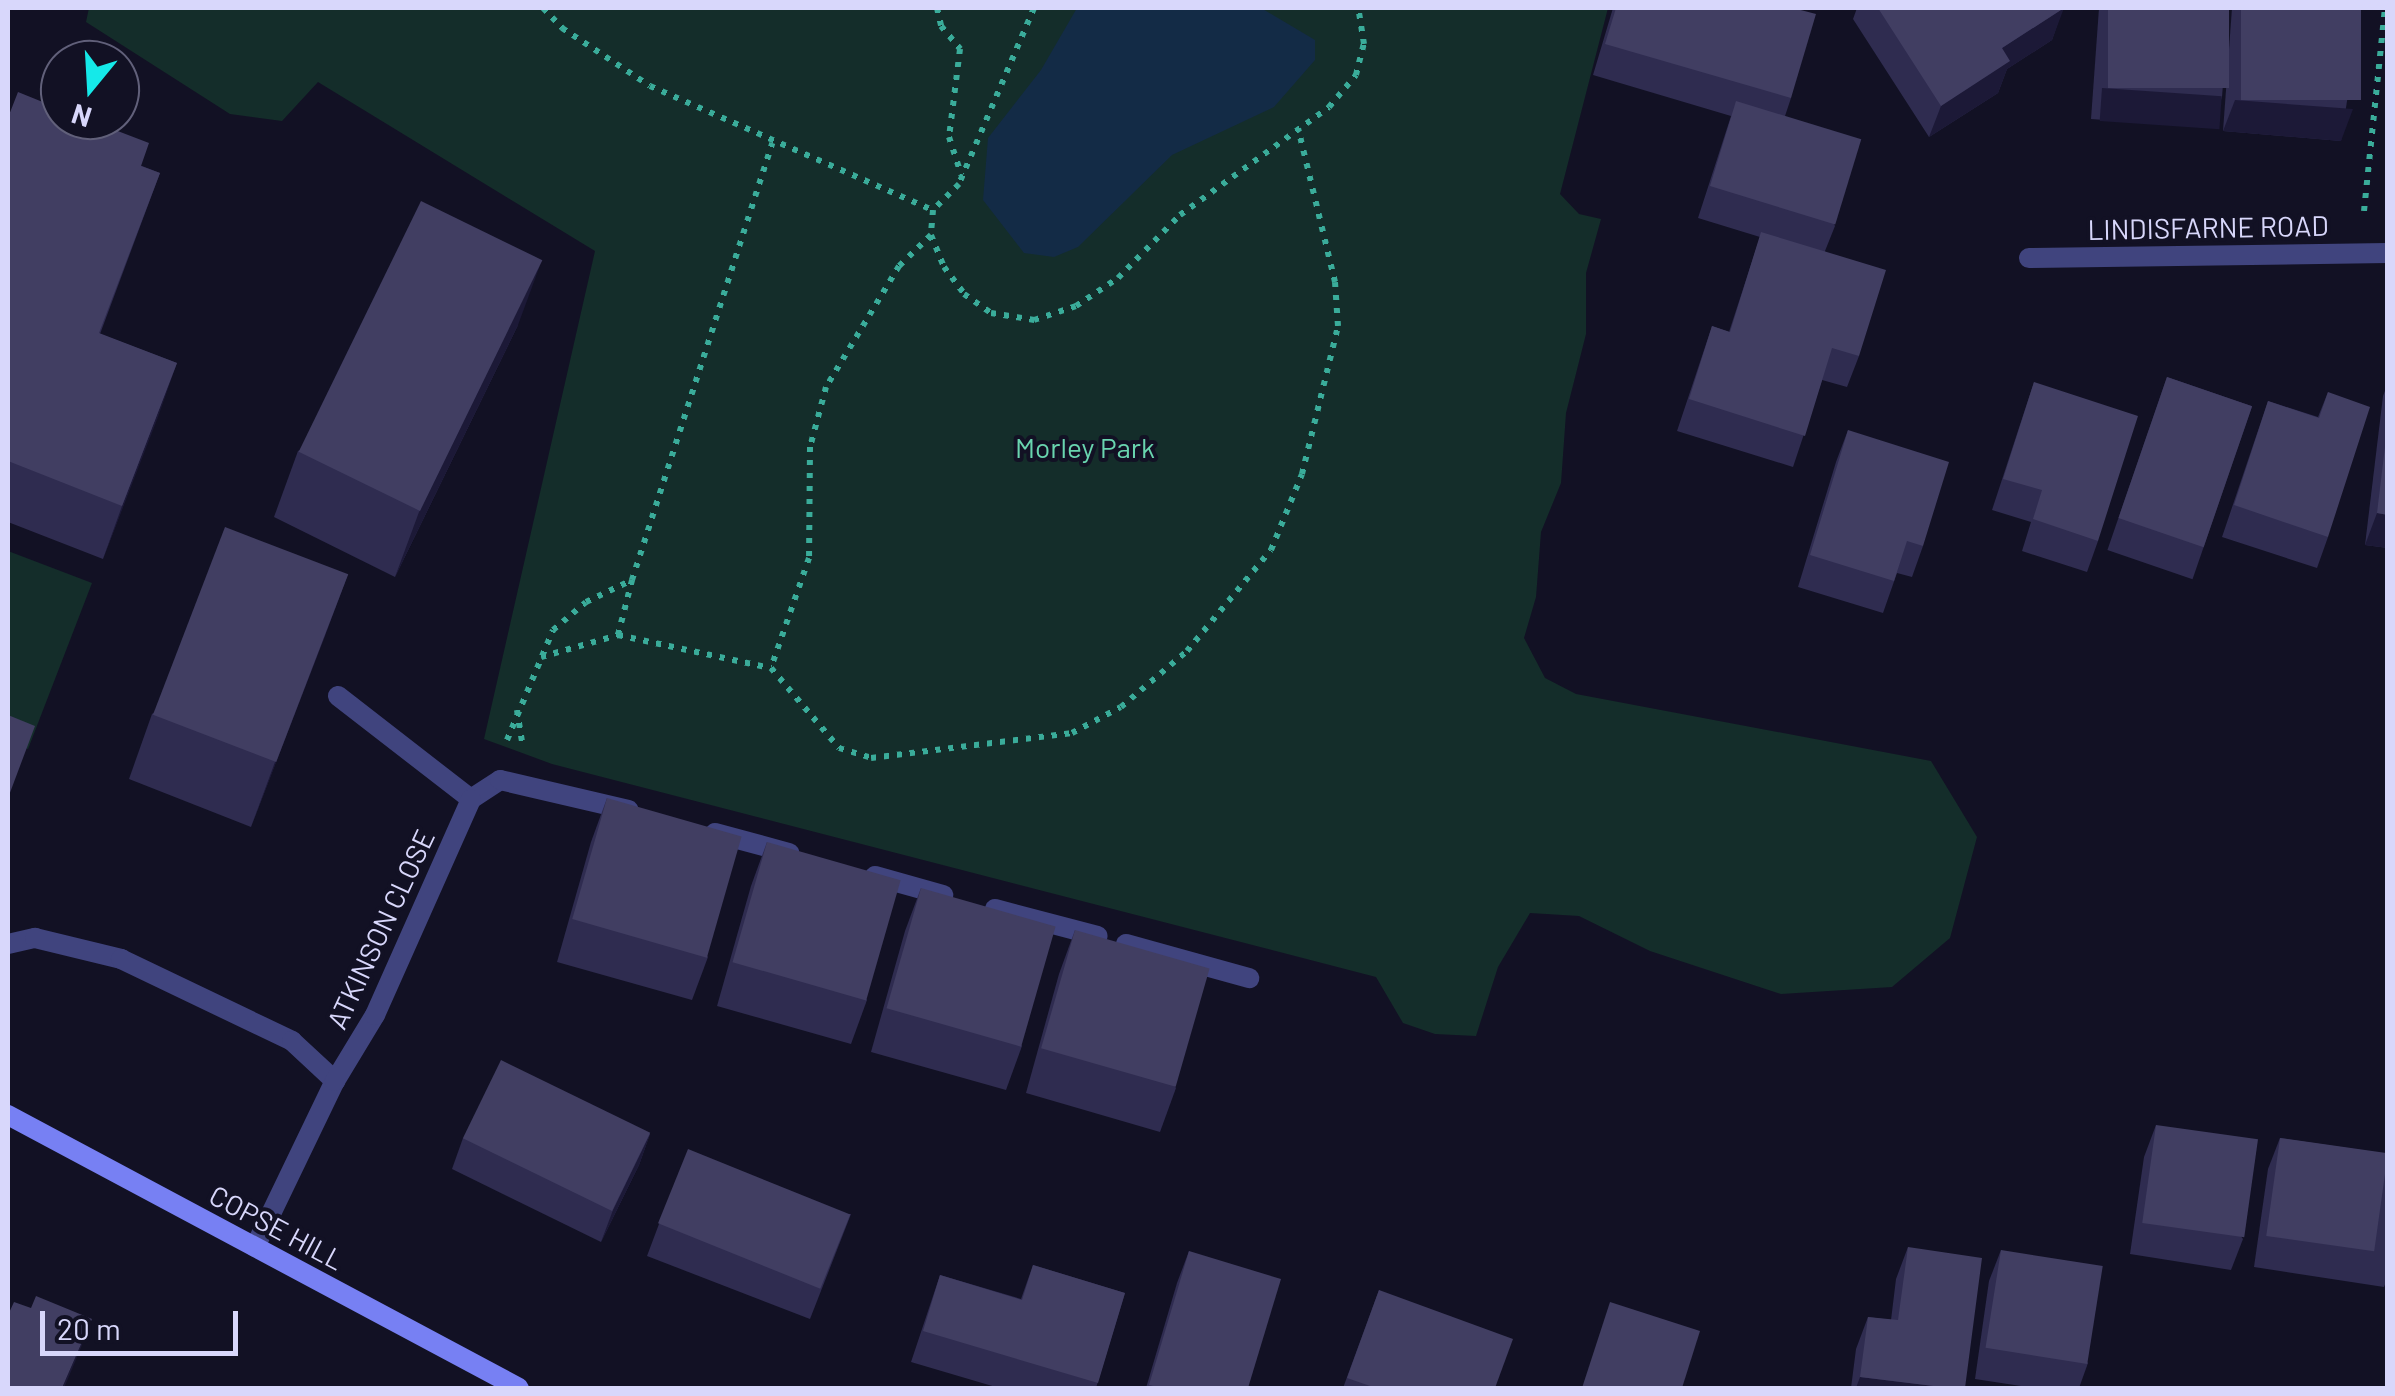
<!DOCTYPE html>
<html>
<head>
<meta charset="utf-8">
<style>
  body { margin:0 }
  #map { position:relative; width:2395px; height:1396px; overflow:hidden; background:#121124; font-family:Barlow,sans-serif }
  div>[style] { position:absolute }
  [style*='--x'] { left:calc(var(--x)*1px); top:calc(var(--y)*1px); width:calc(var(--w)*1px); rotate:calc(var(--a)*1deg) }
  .green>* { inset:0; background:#142d2a }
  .water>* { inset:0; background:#132b46 }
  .path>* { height:6px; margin-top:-3px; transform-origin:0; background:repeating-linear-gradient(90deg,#3aac9a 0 5px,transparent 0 13px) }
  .lane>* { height:20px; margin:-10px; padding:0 10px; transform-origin:10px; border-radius:10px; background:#40447e }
  .street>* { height:20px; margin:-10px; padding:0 10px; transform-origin:10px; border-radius:10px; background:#40447e }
  .secondary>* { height:20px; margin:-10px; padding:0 10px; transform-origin:10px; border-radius:10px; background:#7780f3 }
  .wall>* { inset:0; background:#2f2c50; transform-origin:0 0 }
  .shaded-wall>* { inset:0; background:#1c1937; transform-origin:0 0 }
  .building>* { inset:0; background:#413e62; transform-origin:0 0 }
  span { translate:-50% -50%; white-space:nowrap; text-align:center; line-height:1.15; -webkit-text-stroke:8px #121124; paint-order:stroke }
  .street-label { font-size:28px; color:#d8d7fb }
  .park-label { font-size:28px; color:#69d5af }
  .frame { position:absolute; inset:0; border:10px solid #d8d7fb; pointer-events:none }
  .north { position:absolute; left:40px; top:40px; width:100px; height:100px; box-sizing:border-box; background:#121124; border:2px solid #61607a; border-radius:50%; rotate:198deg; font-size:28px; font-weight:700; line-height:40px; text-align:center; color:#d8d7fb }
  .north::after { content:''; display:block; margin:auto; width:35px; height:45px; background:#15e9e9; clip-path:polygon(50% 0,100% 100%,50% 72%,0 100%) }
  .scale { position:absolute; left:40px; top:1311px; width:198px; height:45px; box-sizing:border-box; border:5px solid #d8d7fb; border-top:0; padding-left:12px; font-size:30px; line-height:35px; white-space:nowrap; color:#d8d7fb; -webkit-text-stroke:8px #121124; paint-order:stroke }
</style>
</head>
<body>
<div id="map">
  <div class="green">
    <i style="clip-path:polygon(89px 8px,1608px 8px,1560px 194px,1579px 214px,1601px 219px,1586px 273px,1586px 334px,1566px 413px,1561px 483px,1541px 532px,1536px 597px,1524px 638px,1545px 678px,1576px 694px,1931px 761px,1977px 837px,1950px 938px,1892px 987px,1781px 994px,1650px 951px,1579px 916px,1530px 913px,1498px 967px,1476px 1036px,1435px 1034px,1403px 1023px,1376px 977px,552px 764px,484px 739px,595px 251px,318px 82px,282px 121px,230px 114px,86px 22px)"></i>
    <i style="clip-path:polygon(8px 551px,92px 583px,28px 749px,8px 741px)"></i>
  </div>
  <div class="water">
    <i style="clip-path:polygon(1077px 8px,1261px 8px,1315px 40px,1315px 60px,1274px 107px,1172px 155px,1078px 247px,1054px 257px,1024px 253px,983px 200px,988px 138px,1041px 70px)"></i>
  </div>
  <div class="path">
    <i style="--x:543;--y:8;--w:28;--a:46"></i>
    <i style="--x:562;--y:28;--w:105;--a:33.4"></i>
    <i style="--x:650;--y:86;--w:309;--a:23.7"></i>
    <i style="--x:937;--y:8;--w:18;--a:77"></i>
    <i style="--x:941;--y:26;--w:30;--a:50"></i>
    <i style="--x:960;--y:49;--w:89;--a:97.1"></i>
    <i style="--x:949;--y:137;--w:40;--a:72"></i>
    <i style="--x:1034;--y:8;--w:191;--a:113.1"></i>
    <i style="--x:959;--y:184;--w:37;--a:135"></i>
    <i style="--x:933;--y:210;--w:25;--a:95"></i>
    <i style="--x:931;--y:235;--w:35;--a:68"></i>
    <i style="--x:944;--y:267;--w:34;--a:53"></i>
    <i style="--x:964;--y:294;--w:33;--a:35"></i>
    <i style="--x:991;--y:313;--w:44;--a:9.2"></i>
    <i style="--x:1034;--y:320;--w:44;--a:-18.4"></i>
    <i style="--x:1076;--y:306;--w:50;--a:-33.7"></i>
    <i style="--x:1118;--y:278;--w:88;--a:-45.5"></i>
    <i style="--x:1180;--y:215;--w:184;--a:-35.9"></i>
    <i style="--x:1329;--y:107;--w:42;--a:-49.8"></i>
    <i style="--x:1356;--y:75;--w:32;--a:-76"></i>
    <i style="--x:1364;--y:44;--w:36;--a:-99"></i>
    <i style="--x:2364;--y:211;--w:204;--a:-84.1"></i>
    <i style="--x:931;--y:235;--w:45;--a:135.9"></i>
    <i style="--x:899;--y:266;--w:141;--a:121.1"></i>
    <i style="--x:826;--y:387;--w:62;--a:104.9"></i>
    <i style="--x:810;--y:447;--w:111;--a:90.5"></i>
    <i style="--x:809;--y:558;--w:116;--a:109.1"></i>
    <i style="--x:771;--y:668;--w:105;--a:49.6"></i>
    <i style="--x:839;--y:748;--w:34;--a:17"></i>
    <i style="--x:871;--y:758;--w:203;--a:-7.1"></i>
    <i style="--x:1072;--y:733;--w:55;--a:-28"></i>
    <i style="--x:1121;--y:707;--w:87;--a:-40.3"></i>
    <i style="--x:1187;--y:651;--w:131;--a:-50.3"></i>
    <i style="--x:1271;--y:550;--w:82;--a:-67.8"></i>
    <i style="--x:1302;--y:474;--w:152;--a:-76.3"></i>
    <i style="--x:1338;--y:326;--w:44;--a:-93.9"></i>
    <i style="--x:1335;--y:282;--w:158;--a:-103.5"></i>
    <i style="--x:618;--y:635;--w:157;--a:12.2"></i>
    <i style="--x:541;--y:657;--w:80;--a:-15.9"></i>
    <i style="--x:618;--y:635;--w:57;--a:-75.7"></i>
    <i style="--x:517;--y:710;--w:32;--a:81"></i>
    <i style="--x:507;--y:740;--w:119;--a:-67.3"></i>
    <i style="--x:553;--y:630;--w:43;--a:-40.3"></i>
    <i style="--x:586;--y:602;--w:51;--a:-25.6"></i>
    <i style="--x:632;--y:580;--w:459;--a:-72.2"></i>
  </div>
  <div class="lane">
    <i style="--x:338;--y:696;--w:168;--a:37.8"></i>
    <i style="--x:471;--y:799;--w:35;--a:-33"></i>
    <i style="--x:500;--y:780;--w:132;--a:13.1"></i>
    <i style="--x:715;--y:833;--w:77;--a:15.1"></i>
    <i style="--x:875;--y:876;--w:71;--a:15.6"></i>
    <i style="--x:995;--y:909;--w:106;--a:14.7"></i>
    <i style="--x:8;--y:944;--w:28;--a:-13"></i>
    <i style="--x:35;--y:938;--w:89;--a:13.7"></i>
    <i style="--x:121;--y:959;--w:190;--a:25.6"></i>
    <i style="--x:292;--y:1041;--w:59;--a:42.9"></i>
    <i style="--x:1126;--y:944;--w:128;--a:15.5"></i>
  </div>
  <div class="street">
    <i style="--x:2029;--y:258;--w:359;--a:-0.8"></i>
    <i style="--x:255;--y:1247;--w:184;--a:-64.3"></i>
    <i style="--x:335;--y:1081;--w:77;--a:-58.8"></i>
    <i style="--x:375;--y:1015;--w:236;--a:-66"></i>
  </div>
  <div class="secondary">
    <i style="--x:8;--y:1115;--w:579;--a:28.11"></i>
  </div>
  <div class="wall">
    <i style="clip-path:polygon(1613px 8px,1793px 8px,1791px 98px,1785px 116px,1835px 226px,1825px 251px,1859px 356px,1847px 387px,1822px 380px,1793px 467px,1677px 431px,1712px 326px,1729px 332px,1760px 237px,1698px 218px,1731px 116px,1593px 75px)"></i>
    <i style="clip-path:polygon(1857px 8px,2063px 8px,2052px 40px,2007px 69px,1998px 93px,1929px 137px,1853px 19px)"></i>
    <i style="clip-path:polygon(2099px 8px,2229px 8px,2222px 97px,2211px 128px,2091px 119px)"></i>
    <i style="clip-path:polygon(2232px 8px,2361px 8px,2341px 141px,2223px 131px)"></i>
    <i style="clip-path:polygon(8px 114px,160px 173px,100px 334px,177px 363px,103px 559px,8px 522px)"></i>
    <i style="clip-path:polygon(518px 325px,395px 577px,274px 517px,298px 451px)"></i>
    <i style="left:2167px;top:377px;width:90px;height:183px;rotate:19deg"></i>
    <i style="clip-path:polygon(2034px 382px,2098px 541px,2087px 572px,2022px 551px,2031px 522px,1992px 510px)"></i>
    <i style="clip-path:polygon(2388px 383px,2388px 548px,2365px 545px,2383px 396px)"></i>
    <i style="clip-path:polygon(2328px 392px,2328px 537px,2317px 568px,2222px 537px,2268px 401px,2318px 417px)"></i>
    <i style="clip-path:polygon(1848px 430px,1923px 546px,1912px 577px,1897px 573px,1883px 613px,1798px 587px,1836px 462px)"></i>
    <i style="clip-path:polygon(348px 574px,251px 827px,129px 779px,152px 714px)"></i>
    <i style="clip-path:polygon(607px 798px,708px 957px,692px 1000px,557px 962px,591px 842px)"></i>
    <i style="clip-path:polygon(767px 842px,867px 1000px,851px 1044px,717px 1006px,751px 886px)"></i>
    <i style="clip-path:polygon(921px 888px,1022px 1046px,1006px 1090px,871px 1052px,905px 931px)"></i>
    <i style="clip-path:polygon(1075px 930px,1176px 1088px,1160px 1132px,1026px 1093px,1059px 974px)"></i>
    <i style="clip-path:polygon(2156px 1125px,2243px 1239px,2231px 1270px,2130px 1254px,2144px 1157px)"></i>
    <i style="clip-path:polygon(650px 1134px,639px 1165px,601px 1242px,452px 1169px,463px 1138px)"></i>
    <i style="clip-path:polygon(2280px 1138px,2388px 1154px,2388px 1277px,2384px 1287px,2254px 1267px,2268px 1169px)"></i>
    <i style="clip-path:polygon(851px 1214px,810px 1319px,647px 1256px,659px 1224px)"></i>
    <i style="clip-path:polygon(1908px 1247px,1965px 1388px,1851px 1388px,1856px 1349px,1868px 1317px,1891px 1320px,1896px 1279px)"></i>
    <i style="clip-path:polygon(2001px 1250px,2088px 1363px,2079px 1388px,2034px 1388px,1975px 1379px,1989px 1281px)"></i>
    <i style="clip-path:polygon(1189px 1251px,1248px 1388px,1146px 1388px,1177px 1283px)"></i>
    <i style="clip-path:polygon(1033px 1265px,1125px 1293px,1096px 1388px,999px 1388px,911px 1362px,940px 1275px,1021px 1299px)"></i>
    <i style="clip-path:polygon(1379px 1290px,1495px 1388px,1343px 1388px)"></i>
  </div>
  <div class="shaded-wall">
    <i style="clip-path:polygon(2064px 8px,2052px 40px,2007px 69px,1998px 93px,1929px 137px,1941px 106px,2002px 48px)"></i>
    <i style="left:2102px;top:88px;width:120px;height:33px;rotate:4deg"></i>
    <i style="clip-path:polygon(2235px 100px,2353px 109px,2341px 141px,2223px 131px)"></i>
    <i style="clip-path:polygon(542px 260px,518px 325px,395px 577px,419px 512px)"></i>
    <i style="clip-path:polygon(177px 363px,158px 417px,103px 559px,122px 506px)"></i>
    <i style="clip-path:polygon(2377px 513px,2388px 515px,2388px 548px,2365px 545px)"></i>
    <i style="clip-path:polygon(348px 574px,324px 639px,251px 827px,275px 762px)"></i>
    <i style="clip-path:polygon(650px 1134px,639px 1165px,601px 1242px,613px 1210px)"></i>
    <i style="clip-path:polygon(92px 1319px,80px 1350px,64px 1388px,62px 1388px)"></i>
    <i style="clip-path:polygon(1860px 1377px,1950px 1388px,1856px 1388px)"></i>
  </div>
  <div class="building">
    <i style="clip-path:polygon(1616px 8px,1793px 8px,1816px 14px,1791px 98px,1605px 44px)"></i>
    <i style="clip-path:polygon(1878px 8px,2064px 8px,2002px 48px,2010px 61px,1941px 106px)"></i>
    <i style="left:2108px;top:8px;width:121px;height:80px"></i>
    <i style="left:2241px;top:8px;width:120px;height:92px"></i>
    <i style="clip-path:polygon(18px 92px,60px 109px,60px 120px,89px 120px,149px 143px,141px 166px,160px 173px,99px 333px,177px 363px,122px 506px,8px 461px,8px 114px,9px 115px)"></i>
    <i style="left:1736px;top:101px;width:131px;height:89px;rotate:17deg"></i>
    <i style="left:421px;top:201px;width:135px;height:279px;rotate:26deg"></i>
    <i style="clip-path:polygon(1761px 232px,1886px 270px,1859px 356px,1832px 348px,1805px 436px,1689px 399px,1712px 326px,1730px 332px)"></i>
    <i style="left:2167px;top:377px;width:90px;height:149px;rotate:19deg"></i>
    <i style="clip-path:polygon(2034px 382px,2138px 416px,2098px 541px,2033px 519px,2042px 490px,2003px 479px)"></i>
    <i style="clip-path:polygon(2328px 392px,2370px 407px,2328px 537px,2234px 505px,2268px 401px,2319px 418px)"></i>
    <i style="clip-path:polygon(2388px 422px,2388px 515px,2377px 513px)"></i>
    <i style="clip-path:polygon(1848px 430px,1949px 462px,1923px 546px,1907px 541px,1894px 581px,1810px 555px)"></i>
    <i style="left:225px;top:527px;width:132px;height:201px;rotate:21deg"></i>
    <i style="clip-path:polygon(8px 715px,35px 726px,8px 798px)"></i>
    <i style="left:607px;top:798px;width:140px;height:126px;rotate:16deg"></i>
    <i style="left:767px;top:842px;width:139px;height:125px;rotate:16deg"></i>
    <i style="left:921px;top:888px;width:140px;height:125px;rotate:16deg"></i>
    <i style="left:1075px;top:930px;width:140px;height:123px;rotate:16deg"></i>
    <i style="left:501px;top:1060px;width:166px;height:87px;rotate:26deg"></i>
    <i style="left:2156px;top:1125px;width:103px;height:99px;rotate:8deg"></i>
    <i style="left:2280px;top:1138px;width:109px;height:99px;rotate:8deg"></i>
    <i style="left:688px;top:1149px;width:175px;height:80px;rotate:22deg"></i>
    <i style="clip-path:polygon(1908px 1247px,1982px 1258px,1965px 1388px,1950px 1388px,1860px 1377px,1868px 1317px,1898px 1320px)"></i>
    <i style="left:2001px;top:1250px;width:103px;height:99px;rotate:9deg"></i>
    <i style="clip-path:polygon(1189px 1251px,1281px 1279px,1248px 1388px,1162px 1388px,1149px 1385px)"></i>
    <i style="clip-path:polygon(1033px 1265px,1125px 1293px,1098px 1383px,923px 1331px,940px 1275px,1022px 1300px)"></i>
    <i style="clip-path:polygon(1379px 1290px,1513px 1339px,1495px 1388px,1376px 1388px,1347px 1378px)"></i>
    <i style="clip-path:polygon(36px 1296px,92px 1319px,62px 1388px,8px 1388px,8px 1315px,14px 1302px,31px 1308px)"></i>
    <i style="clip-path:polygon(1610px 1302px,1700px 1331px,1682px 1388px,1582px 1388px)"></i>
  </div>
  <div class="street-label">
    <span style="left:2208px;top:227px;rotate:-1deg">LINDISFARNE ROAD</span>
    <span style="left:380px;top:929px;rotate:-65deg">ATKINSON CLOSE</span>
    <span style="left:277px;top:1227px;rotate:28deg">COPSE HILL</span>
  </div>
  <div class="park-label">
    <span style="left:1085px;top:447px">Morley Park</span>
  </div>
  <div class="frame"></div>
  <div class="north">N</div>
  <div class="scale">20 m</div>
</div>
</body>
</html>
